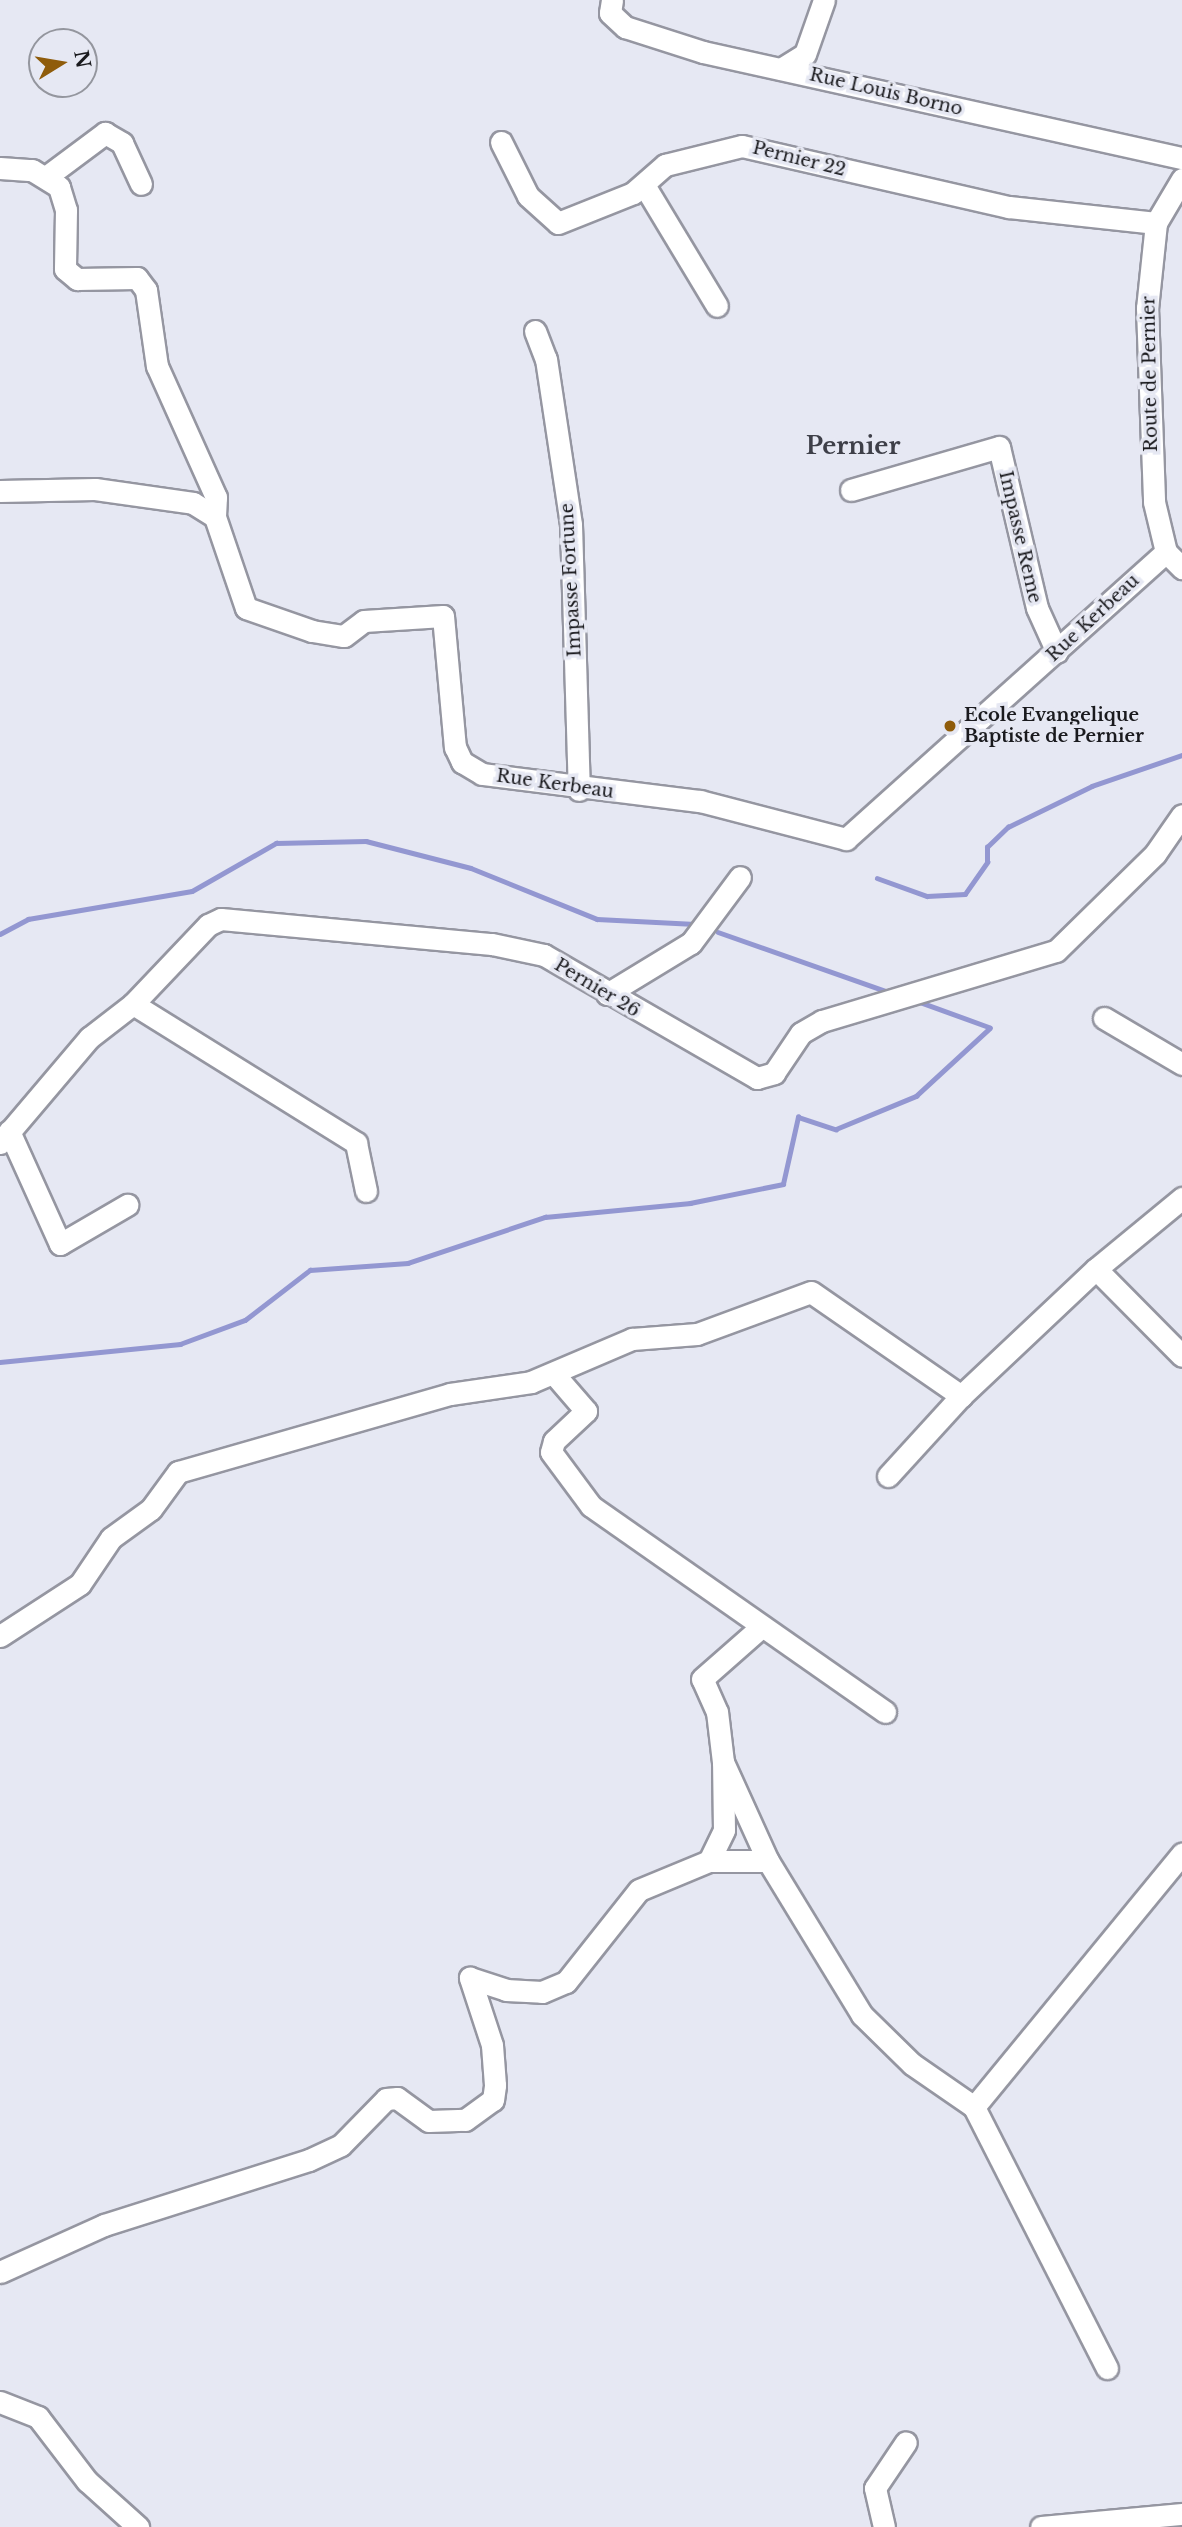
<!DOCTYPE html>
<style>
body{margin:0}
#map{position:relative;width:1182px;height:2527px;overflow:hidden;background:#e6e8f3;font-family:"Libre Baskerville",serif}
div>[style]{position:absolute}
.stream>*{height:4.5px;margin:-2.25px;padding:0 2.25px;transform-origin:2.25px;border-radius:2.25px;background:#9397d1}
.roads{filter:drop-shadow(2px 0 #9596a1) drop-shadow(-2px 0 #9596a1) drop-shadow(0 2px #9596a1) drop-shadow(0 -2px #9596a1)}
.minor>*{height:21px;margin:-10.5px;padding:0 10.5px;transform-origin:10.5px;border-radius:10.5px;background:#fff}
.dots>*{width:19px;height:19px;translate:-50% -50%;box-sizing:border-box;border:4px solid #e6e8f3;border-radius:50%}
span{translate:-50% -50%;white-space:nowrap;text-align:center;line-height:1.15;-webkit-text-stroke:7px #e6e8f3;paint-order:stroke}
.street-label{font-size:18px;color:#1a1a1e}
.poi-label{font-size:18px;color:#1a1a1e;font-weight:700}
.left{translate:0 -50%;text-align:left}
.district-label{font-size:24px;color:#3e3f48;font-weight:700}
.north{position:absolute;left:28px;top:28px;width:70px;height:70px;box-sizing:border-box;background:#e6e8f3;border:2px solid #94969e;border-radius:50%;rotate:79deg;font-size:19px;font-weight:700;line-height:28px;text-align:center;color:#1a1a1e}
.north::after{content:'';display:block;margin:auto;width:24px;height:32px;background:#8f5c0b;clip-path:polygon(50% 0,100% 100%,50% 72%,0 100%)}
</style>
<div id="map">
<div class="stream">
<div style="left:877px;top:878px;width:53px;rotate:19.8deg"></div>
<div style="left:927px;top:896px;width:38px;rotate:-3deg"></div>
<div style="left:965px;top:894px;width:39px;rotate:-55deg"></div>
<div style="left:987px;top:862px;width:15px;rotate:-90deg"></div>
<div style="left:987px;top:847px;width:29px;rotate:-44deg"></div>
<div style="left:1008px;top:827px;width:93px;rotate:-26deg"></div>
<div style="left:1092px;top:786px;width:95px;rotate:-19deg"></div>
<div style="left:718px;top:932px;width:183px;rotate:19.4deg"></div>
<div style="left:0;top:934px;width:32px;rotate:-28deg"></div>
<div style="left:28px;top:919px;width:166px;rotate:-9.7deg"></div>
<div style="left:192px;top:891px;width:97px;rotate:-29.7deg"></div>
<div style="left:276px;top:843px;width:90px;rotate:-1.3deg"></div>
<div style="left:366px;top:841px;width:108px;rotate:14.4deg"></div>
<div style="left:471px;top:868px;width:136px;rotate:22deg"></div>
<div style="left:597px;top:919px;width:98px;rotate:2.9deg"></div>
<div style="left:0;top:1362px;width:181px;rotate:-5.7deg"></div>
<div style="left:180px;top:1344px;width:69px;rotate:-20.3deg"></div>
<div style="left:245px;top:1320px;width:82px;rotate:-37.6deg"></div>
<div style="left:310px;top:1270px;width:98px;rotate:-4.1deg"></div>
<div style="left:408px;top:1263px;width:145px;rotate:-18.6deg"></div>
<div style="left:545px;top:1217px;width:146px;rotate:-5.5deg"></div>
<div style="left:690px;top:1203px;width:95px;rotate:-11.5deg"></div>
<div style="left:783px;top:1184px;width:69px;rotate:-77.4deg"></div>
<div style="left:798px;top:1117px;width:40px;rotate:18deg"></div>
<div style="left:836px;top:1129px;width:87px;rotate:-22.4deg"></div>
<div style="left:916px;top:1096px;width:100px;rotate:-42.6deg"></div>
<div style="left:990px;top:1028px;width:79px;rotate:-160deg"></div>
</div>
<div class="roads">
<div class="minor">
<div style="left:612px;top:0;width:13px;rotate:99deg"></div>
<div style="left:610px;top:13px;width:21px;rotate:43deg"></div>
<div style="left:625px;top:27px;width:82px;rotate:17.8deg"></div>
<div style="left:703px;top:52px;width:491px;rotate:12.5deg"></div>
<div style="left:781px;top:69px;width:28px;rotate:-32deg"></div>
<div style="left:805px;top:54px;width:57px;rotate:-70.6deg"></div>
<div style="left:501px;top:142px;width:60px;rotate:63.4deg"></div>
<div style="left:528px;top:196px;width:40px;rotate:42deg"></div>
<div style="left:558px;top:223px;width:81px;rotate:-21.8deg"></div>
<div style="left:633px;top:193px;width:43px;rotate:-41.2deg"></div>
<div style="left:665px;top:165px;width:79px;rotate:-13.9deg"></div>
<div style="left:742px;top:146px;width:274px;rotate:12.9deg"></div>
<div style="left:1009px;top:207px;width:148px;rotate:6.2deg"></div>
<div style="left:0;top:168px;width:32px;rotate:4deg"></div>
<div style="left:32px;top:170px;width:32px;rotate:32deg"></div>
<div style="left:59px;top:187px;width:24px;rotate:73deg"></div>
<div style="left:66px;top:210px;width:59px;rotate:91deg"></div>
<div style="left:65px;top:269px;width:16px;rotate:40deg"></div>
<div style="left:77px;top:279px;width:60px;rotate:-1deg"></div>
<div style="left:137px;top:278px;width:15px;rotate:53deg"></div>
<div style="left:146px;top:290px;width:77px;rotate:81.8deg"></div>
<div style="left:157px;top:366px;width:144px;rotate:65.8deg"></div>
<div style="left:216px;top:497px;width:20px;rotate:93deg"></div>
<div style="left:46px;top:177px;width:74px;rotate:-36.7deg"></div>
<div style="left:105px;top:133px;width:20px;rotate:30deg"></div>
<div style="left:122px;top:143px;width:45px;rotate:65.1deg"></div>
<div style="left:1182px;top:179px;width:51px;rotate:120.6deg"></div>
<div style="left:1156px;top:223px;width:85px;rotate:96deg"></div>
<div style="left:1147px;top:308px;width:194px;rotate:87.9deg"></div>
<div style="left:1154px;top:502px;width:51px;rotate:76.5deg"></div>
<div style="left:1166px;top:552px;width:23px;rotate:45deg"></div>
<div style="left:644px;top:185px;width:141px;rotate:58.9deg"></div>
<div style="left:535px;top:331px;width:30px;rotate:69deg"></div>
<div style="left:546px;top:359px;width:168px;rotate:81.4deg"></div>
<div style="left:571px;top:525px;width:265px;rotate:88.3deg"></div>
<div style="left:851px;top:490px;width:154px;rotate:-16.2deg"></div>
<div style="left:999px;top:447px;width:165px;rotate:76.7deg"></div>
<div style="left:1037px;top:608px;width:48px;rotate:65.6deg"></div>
<div style="left:0;top:491px;width:95px;rotate:-1.2deg"></div>
<div style="left:95px;top:489px;width:99px;rotate:8.1deg"></div>
<div style="left:193px;top:503px;width:26px;rotate:32deg"></div>
<div style="left:215px;top:517px;width:96px;rotate:71.2deg"></div>
<div style="left:246px;top:608px;width:70px;rotate:19.2deg"></div>
<div style="left:312px;top:631px;width:32px;rotate:9deg"></div>
<div style="left:344px;top:636px;width:25px;rotate:-37deg"></div>
<div style="left:364px;top:621px;width:79px;rotate:-3.6deg"></div>
<div style="left:443px;top:616px;width:132px;rotate:84.8deg"></div>
<div style="left:455px;top:747px;width:17px;rotate:65deg"></div>
<div style="left:462px;top:762px;width:23px;rotate:31deg"></div>
<div style="left:482px;top:774px;width:220px;rotate:7.1deg"></div>
<div style="left:700px;top:801px;width:151px;rotate:14.6deg"></div>
<div style="left:846px;top:839px;width:430px;rotate:-41.9deg"></div>
<div style="left:607px;top:994px;width:98px;rotate:-31.3deg"></div>
<div style="left:691px;top:943px;width:82px;rotate:-53.4deg"></div>
<div style="left:133px;top:1004px;width:263px;rotate:31.9deg"></div>
<div style="left:356px;top:1143px;width:49px;rotate:78.2deg"></div>
<div style="left:1104px;top:1018px;width:91px;rotate:30.5deg"></div>
<div style="left:9px;top:1131px;width:124px;rotate:65.7deg"></div>
<div style="left:60px;top:1244px;width:78px;rotate:-30.2deg"></div>
<div style="left:0;top:1143px;width:138px;rotate:-49.7deg"></div>
<div style="left:89px;top:1038px;width:56px;rotate:-37.7deg"></div>
<div style="left:133px;top:1004px;width:109px;rotate:-46.5deg"></div>
<div style="left:208px;top:925px;width:14px;rotate:-25deg"></div>
<div style="left:221px;top:919px;width:272px;rotate:5.3deg"></div>
<div style="left:492px;top:944px;width:53px;rotate:11.9deg"></div>
<div style="left:544px;top:955px;width:246px;rotate:30deg"></div>
<div style="left:757px;top:1078px;width:18px;rotate:-16deg"></div>
<div style="left:774px;top:1073px;width:48px;rotate:-56deg"></div>
<div style="left:801px;top:1033px;width:24px;rotate:-30deg"></div>
<div style="left:822px;top:1021px;width:244px;rotate:-16.7deg"></div>
<div style="left:1056px;top:951px;width:139px;rotate:-44.4deg"></div>
<div style="left:1155px;top:854px;width:47px;rotate:-55.3deg"></div>
<div style="left:1096px;top:1269px;width:112px;rotate:-39.5deg"></div>
<div style="left:554px;top:1374px;width:49px;rotate:49.1deg"></div>
<div style="left:586px;top:1411px;width:44px;rotate:136.8deg"></div>
<div style="left:554px;top:1441px;width:11px;rotate:105deg"></div>
<div style="left:551px;top:1452px;width:67px;rotate:53.5deg"></div>
<div style="left:591px;top:1506px;width:359px;rotate:35deg"></div>
<div style="left:888px;top:1476px;width:108px;rotate:-47.6deg"></div>
<div style="left:0;top:1636px;width:95px;rotate:-33deg"></div>
<div style="left:80px;top:1584px;width:55px;rotate:-56deg"></div>
<div style="left:111px;top:1538px;width:49px;rotate:-35.9deg"></div>
<div style="left:151px;top:1509px;width:46px;rotate:-53.9deg"></div>
<div style="left:178px;top:1472px;width:283px;rotate:-16deg"></div>
<div style="left:450px;top:1394px;width:82px;rotate:-8.4deg"></div>
<div style="left:531px;top:1382px;width:110px;rotate:-23.1deg"></div>
<div style="left:632px;top:1339px;width:65px;rotate:-4.4deg"></div>
<div style="left:697px;top:1334px;width:121px;rotate:-20.2deg"></div>
<div style="left:811px;top:1292px;width:183px;rotate:34.7deg"></div>
<div style="left:961px;top:1396px;width:185px;rotate:-43.3deg"></div>
<div style="left:1096px;top:1269px;width:122px;rotate:45.3deg"></div>
<div style="left:723px;top:1762px;width:109px;rotate:65.6deg"></div>
<div style="left:768px;top:1861px;width:180px;rotate:58.6deg"></div>
<div style="left:862px;top:2015px;width:70px;rotate:44.4deg"></div>
<div style="left:912px;top:2064px;width:75px;rotate:34.7deg"></div>
<div style="left:974px;top:2107px;width:293px;rotate:63deg"></div>
<div style="left:709px;top:1861px;width:34px;rotate:-64deg"></div>
<div style="left:724px;top:1830px;width:68px;rotate:-90.8deg"></div>
<div style="left:723px;top:1762px;width:50px;rotate:-96.8deg"></div>
<div style="left:717px;top:1712px;width:36px;rotate:-114deg"></div>
<div style="left:702px;top:1679px;width:77px;rotate:-41.3deg"></div>
<div style="left:974px;top:2107px;width:328px;rotate:-50.6deg"></div>
<div style="left:0;top:2272px;width:114px;rotate:-24.3deg"></div>
<div style="left:104px;top:2225px;width:215px;rotate:-17.6deg"></div>
<div style="left:309px;top:2160px;width:35px;rotate:-25deg"></div>
<div style="left:341px;top:2145px;width:64px;rotate:-45.6deg"></div>
<div style="left:386px;top:2099px;width:11px;rotate:-5deg"></div>
<div style="left:397px;top:2098px;width:39px;rotate:36deg"></div>
<div style="left:429px;top:2121px;width:36px;rotate:-2deg"></div>
<div style="left:465px;top:2120px;width:34px;rotate:-36deg"></div>
<div style="left:493px;top:2100px;width:15px;rotate:-82deg"></div>
<div style="left:495px;top:2085px;width:40px;rotate:-94.3deg"></div>
<div style="left:492px;top:2045px;width:71px;rotate:-108.2deg"></div>
<div style="left:470px;top:1978px;width:38px;rotate:18deg"></div>
<div style="left:506px;top:1990px;width:36px;rotate:3deg"></div>
<div style="left:542px;top:1992px;width:26px;rotate:-23deg"></div>
<div style="left:566px;top:1982px;width:117px;rotate:-51.6deg"></div>
<div style="left:639px;top:1890px;width:76px;rotate:-22.5deg"></div>
<div style="left:709px;top:1861px;width:59px"></div>
<div style="left:0;top:2402px;width:41px;rotate:21.5deg"></div>
<div style="left:38px;top:2417px;width:81px;rotate:52.6deg"></div>
<div style="left:87px;top:2481px;width:69px;rotate:42deg"></div>
<div style="left:884px;top:2527px;width:40px;rotate:-103deg"></div>
<div style="left:875px;top:2488px;width:55px;rotate:-56deg"></div>
<div style="left:1041px;top:2527px;width:142px;rotate:-5.3deg"></div>
</div>
</div>
<div class="dots">
<div style="left:950px;top:726px;background:#8f5c0b"></div>
</div>
<div class="street-label">
<span style="left:886px;top:92px;rotate:13deg">Rue Louis Borno</span>
<span style="left:799px;top:159px;rotate:14deg">Pernier 22</span>
<span style="left:1150px;top:374px;rotate:-91deg">Route de Pernier</span>
<span style="left:1020px;top:537px;rotate:77deg">Impasse Reme</span>
<span style="left:571px;top:580px;rotate:-93deg">Impasse Fortune</span>
<span style="left:1093px;top:618px;rotate:-43deg">Rue Kerbeau</span>
<span style="left:555px;top:784px;rotate:8deg">Rue Kerbeau</span>
<span style="left:597px;top:988px;rotate:31deg">Pernier 26</span>
</div>
<div class="poi-label">
<span class="left" style="left:964px;top:726px">Ecole Evangelique<br>Baptiste de Pernier</span>
</div>
<div class="district-label">
<span style="left:853px;top:446px">Pernier</span>
</div>
<div class="north">N</div>
</div>
